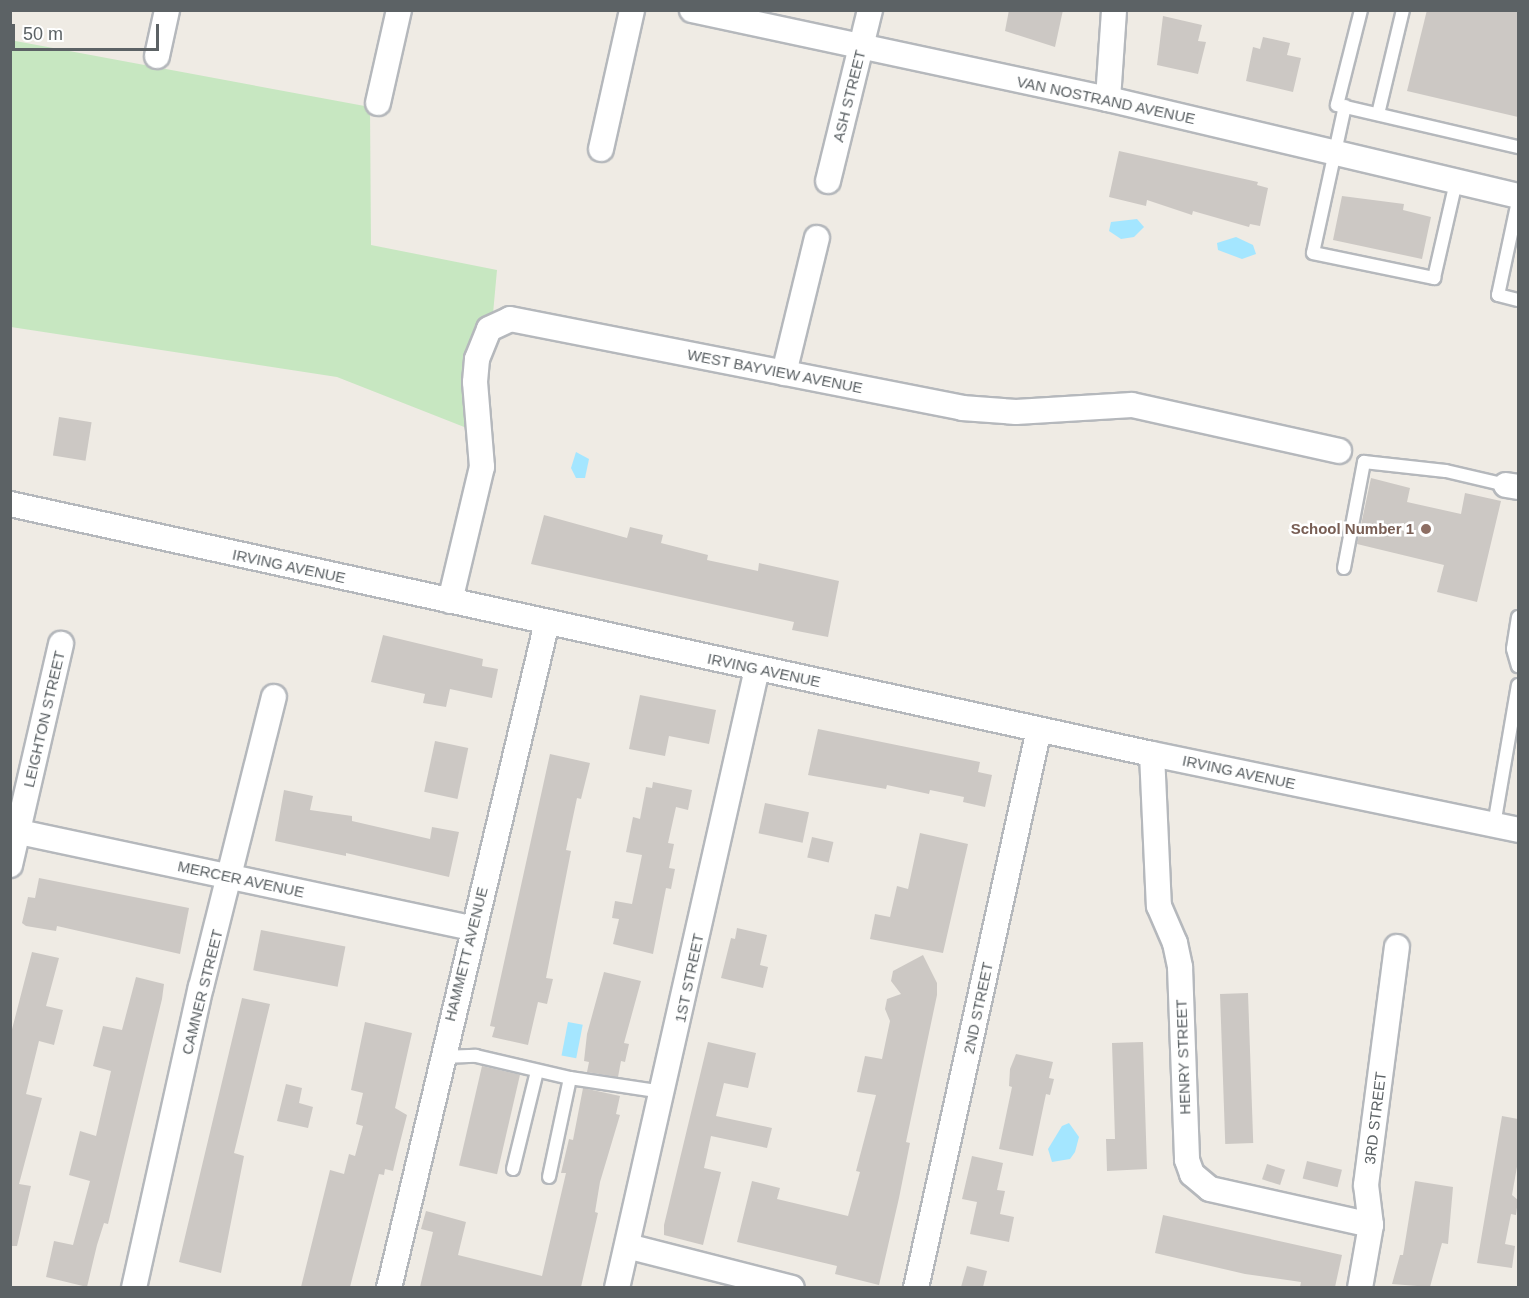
<!DOCTYPE html>
<style>
body{margin:0}
#map{position:relative;width:1529px;height:1298px;overflow:hidden;background:#efebe4;font-family:Arial,sans-serif}
div>[style]{position:absolute}
.green>*{inset:0;background:#c7e7c1}
.water>*{inset:0;background:#a4e6ff;transform-origin:0 0}
.building>*{inset:0;background:#ccc8c4;transform-origin:0 0}
.roads{filter:drop-shadow(2px 0 #b5b8bc) drop-shadow(-2px 0 #b5b8bc) drop-shadow(0 2px #b5b8bc) drop-shadow(0 -2px #b5b8bc)}
.service>*{height:12px;margin:-6px;padding:0 6px;transform-origin:6px;border-radius:6px;background:#fff}
.minor>*{height:24px;margin:-12px;padding:0 12px;transform-origin:12px;border-radius:12px;background:#fff}
.dots>*{width:16px;height:16px;translate:-50% -50%;box-sizing:border-box;border:3px solid #fff;border-radius:50%}
span{translate:-50% -50%;white-space:nowrap;text-align:center;line-height:1.15;-webkit-text-stroke:5px #fff;paint-order:stroke}
.street-label{font-size:15px;color:#5c6265}
.education-label{font-size:15px;color:#785e54;font-weight:700}
.right{translate:-100% -50%;text-align:right}
.frame{position:absolute;inset:0;border:12px solid #5c6265;pointer-events:none}
.scale{position:absolute;left:12px;top:24px;width:147px;height:27px;box-sizing:border-box;border:3px solid #5c6265;border-top:0;padding-left:8px;font-size:18px;line-height:21px;white-space:nowrap;color:#5c6265;-webkit-text-stroke:4px #fff;paint-order:stroke}
</style>
<div id="map">
<div class="green">
<div style="clip-path:polygon(10px 40px,370px 107px,371px 245px,497px 270px,482px 434px,337px 377px,11px 327px)"></div>
</div>
<div class="water">
<div style="clip-path:polygon(1137px 219px,1144px 227px,1134px 237px,1121px 239px,1109px 231px,1111px 222px)"></div>
<div style="clip-path:polygon(1236px 237px,1253px 245px,1256px 254px,1242px 259px,1218px 250px,1217px 243px)"></div>
<div style="clip-path:polygon(576px 452px,589px 459px,585px 478px,576px 478px,571px 468px)"></div>
<div style="left:568px;top:1022px;width:15px;height:34px;rotate:11deg"></div>
<div style="clip-path:polygon(1069px 1123px,1079px 1137px,1075px 1152px,1070px 1159px,1052px 1162px,1048px 1149px,1062px 1126px)"></div>
</div>
<div class="building">
<div style="clip-path:polygon(1009px 10px,1063px 10px,1055px 47px,1005px 31px)"></div>
<div style="clip-path:polygon(1427px 10px,1518px 10px,1518px 117px,1407px 91px)"></div>
<div style="clip-path:polygon(1163px 16px,1202px 25px,1198px 41px,1206px 42px,1198px 74px,1157px 65px)"></div>
<div style="clip-path:polygon(1263px 37px,1290px 43px,1287px 55px,1301px 58px,1293px 92px,1246px 81px,1253px 47px,1260px 49px)"></div>
<div style="clip-path:polygon(1119px 151px,1258px 182px,1257px 185px,1268px 188px,1260px 226px,1250px 224px,1249px 227px,1193px 211px,1192px 215px,1147px 200px,1146px 206px,1109px 197px)"></div>
<div style="clip-path:polygon(1342px 196px,1404px 204px,1403px 210px,1431px 217px,1422px 259px,1333px 240px)"></div>
<div style="left:59px;top:417px;width:33px;height:39px;rotate:9deg"></div>
<div style="clip-path:polygon(1371px 478px,1410px 488px,1407px 502px,1461px 514px,1465px 493px,1501px 501px,1477px 602px,1437px 592px,1444px 565px,1357px 544px)"></div>
<div style="clip-path:polygon(544px 515px,627px 538px,630px 527px,663px 535px,661px 543px,708px 555px,707px 560px,758px 571px,759px 563px,839px 581px,828px 637px,792px 630px,794px 622px,531px 564px)"></div>
<div style="clip-path:polygon(383px 635px,483px 659px,482px 666px,498px 669px,492px 698px,450px 689px,446px 707px,423px 703px,425px 694px,371px 682px)"></div>
<div style="clip-path:polygon(640px 695px,716px 710px,709px 744px,669px 736px,665px 756px,629px 749px)"></div>
<div style="clip-path:polygon(818px 729px,980px 762px,978px 772px,992px 775px,985px 807px,963px 802px,964px 797px,930px 790px,929px 794px,887px 785px,886px 789px,808px 775px)"></div>
<div style="left:435px;top:741px;width:34px;height:52px;rotate:12deg"></div>
<div style="clip-path:polygon(550px 754px,590px 763px,581px 799px,577px 798px,566px 850px,571px 851px,546px 978px,553px 979px,547px 1004px,538px 1002px,528px 1045px,492px 1037px,495px 1027px,490px 1026px)"></div>
<div style="clip-path:polygon(653px 782px,692px 790px,688px 810px,676px 807px,668px 843px,674px 844px,669px 868px,675px 869px,671px 889px,666px 888px,653px 954px,613px 944px,619px 919px,612px 918px,615px 901px,632px 904px,642px 855px,626px 852px,633px 817px,640px 819px,646px 787px,652px 788px)"></div>
<div style="clip-path:polygon(284px 790px,313px 796px,310px 810px,352px 816px,352px 821px,430px 839px,432px 827px,459px 832px,449px 877px,346px 853px,346px 856px,275px 841px)"></div>
<div style="left:765px;top:803px;width:45px;height:31px;rotate:12deg"></div>
<div style="clip-path:polygon(920px 833px,968px 844px,943px 953px,870px 939px,875px 914px,890px 917px,897px 886px,908px 889px)"></div>
<div style="left:812px;top:837px;width:22px;height:21px;rotate:13deg"></div>
<div style="clip-path:polygon(39px 878px,189px 908px,180px 954px,57px 926px,56px 931px,26px 926px,22px 923px,28px 897px,35px 898px)"></div>
<div style="clip-path:polygon(737px 928px,767px 935px,760px 965px,768px 967px,763px 988px,721px 978px,731px 938px,735px 939px)"></div>
<div style="left:261px;top:930px;width:86px;height:41px;rotate:11deg"></div>
<div style="clip-path:polygon(32px 952px,59px 958px,46px 1006px,63px 1010px,54px 1045px,39px 1041px,26px 1094px,42px 1098px,19px 1184px,31px 1186px,17px 1246px,10px 1246px,10px 1037px)"></div>
<div style="clip-path:polygon(923px 955px,937px 983px,937px 995px,906px 1142px,910px 1143px,899px 1198px,879px 1285px,835px 1274px,837px 1266px,737px 1242px,752px 1181px,780px 1188px,777px 1199px,848px 1216px,860px 1172px,856px 1171px,876px 1095px,857px 1092px,865px 1056px,882px 1059px,890px 1021px,885px 1009px,887px 999px,901px 994px,891px 981px,893px 971px)"></div>
<div style="clip-path:polygon(604px 972px,641px 981px,624px 1043px,629px 1044px,625px 1062px,621px 1061px,618px 1077px,587px 1072px,589px 1062px,584px 1061px,587px 1034px)"></div>
<div style="clip-path:polygon(136px 977px,164px 984px,162px 999px,108px 1224px,104px 1223px,97px 1245px,87px 1287px,46px 1277px,54px 1241px,73px 1245px,90px 1181px,69px 1175px,80px 1131px,96px 1136px,111px 1071px,93px 1066px,103px 1026px,122px 1030px)"></div>
<div style="left:1248px;top:993px;width:150px;height:28px;rotate:88deg"></div>
<div style="clip-path:polygon(242px 998px,270px 1004px,234px 1153px,244px 1156px,221px 1273px,179px 1262px)"></div>
<div style="clip-path:polygon(365px 1022px,412px 1033px,395px 1108px,407px 1115px,397px 1154px,393px 1171px,385px 1169px,384px 1175px,379px 1174px,350px 1287px,301px 1287px,330px 1170px,344px 1174px,349px 1154px,355px 1156px,363px 1126px,356px 1124px,363px 1093px,351px 1090px)"></div>
<div style="clip-path:polygon(708px 1042px,756px 1053px,748px 1088px,724px 1083px,716px 1116px,772px 1128px,767px 1148px,711px 1136px,704px 1168px,721px 1172px,703px 1245px,664px 1235px,664px 1225px)"></div>
<div style="clip-path:polygon(1143px 1042px,1147px 1169px,1107px 1171px,1106px 1139px,1115px 1139px,1112px 1043px)"></div>
<div style="clip-path:polygon(1016px 1054px,1053px 1062px,1049px 1078px,1054px 1079px,1050px 1095px,1046px 1094px,1033px 1156px,999px 1149px,1012px 1087px,1009px 1086px,1010px 1069px)"></div>
<div style="left:482px;top:1066px;width:39px;height:102px;rotate:13deg"></div>
<div style="clip-path:polygon(286px 1084px,302px 1088px,299px 1103px,313px 1107px,308px 1128px,277px 1121px)"></div>
<div style="clip-path:polygon(583px 1088px,620px 1096px,616px 1114px,620px 1115px,600px 1182px,595px 1212px,598px 1213px,581px 1287px,420px 1287px,433px 1232px,421px 1229px,426px 1211px,466px 1222px,458px 1255px,542px 1276px,566px 1173px,561px 1173px,569px 1139px,573px 1140px)"></div>
<div style="clip-path:polygon(1502px 1116px,1518px 1119px,1518px 1161px,1512px 1195px,1518px 1200px,1516px 1215px,1511px 1214px,1505px 1244px,1515px 1246px,1512px 1268px,1477px 1263px)"></div>
<div style="clip-path:polygon(972px 1156px,1003px 1163px,997px 1190px,1005px 1191px,1000px 1214px,1014px 1217px,1009px 1242px,970px 1234px,977px 1202px,962px 1199px)"></div>
<div style="left:1307px;top:1161px;width:36px;height:18px;rotate:14deg"></div>
<div style="left:1267px;top:1164px;width:19px;height:16px;rotate:18deg"></div>
<div style="clip-path:polygon(1415px 1181px,1453px 1187px,1448px 1244px,1442px 1243px,1430px 1287px,1392px 1284px,1400px 1255px,1403px 1255px)"></div>
<div style="clip-path:polygon(1163px 1215px,1342px 1255px,1335px 1287px,1300px 1287px,1301px 1282px,1245px 1274px,1155px 1253px)"></div>
<div style="clip-path:polygon(967px 1266px,987px 1271px,983px 1287px,961px 1287px)"></div>
</div>
<div class="roads">
<div class="service">
<div style="left:1361px;top:10px;width:98px;rotate:104.2deg"></div>
<div style="left:1337px;top:105px;width:186px;rotate:13.1deg"></div>
<div style="left:1345px;top:106px;width:150px;rotate:102.3deg"></div>
<div style="left:1313px;top:253px;width:124px;rotate:11.7deg"></div>
<div style="left:1434px;top:278px;width:98px;rotate:-77.1deg"></div>
<div style="left:1378px;top:114px;width:107px;rotate:-76.5deg"></div>
<div style="left:1518px;top:201px;width:96px;rotate:102deg"></div>
<div style="left:1498px;top:295px;width:21px;rotate:14deg"></div>
<div style="left:1344px;top:568px;width:108px;rotate:-79.3deg"></div>
<div style="left:1364px;top:462px;width:82px;rotate:6.3deg"></div>
<div style="left:1446px;top:471px;width:62px;rotate:13.1deg"></div>
<div style="left:1518px;top:617px;width:32px;rotate:99deg"></div>
<div style="left:1513px;top:649px;width:18px;rotate:74deg"></div>
<div style="left:1494px;top:825px;width:142px;rotate:-80.3deg"></div>
<div style="left:441px;top:1057px;width:35px;rotate:-2deg"></div>
<div style="left:476px;top:1056px;width:97px;rotate:13.2deg"></div>
<div style="left:570px;top:1078px;width:94px;rotate:8.6deg"></div>
<div style="left:513px;top:1169px;width:101px;rotate:-76.2deg"></div>
<div style="left:549px;top:1177px;width:101px;rotate:-78deg"></div>
</div>
<div class="minor">
<div style="left:692px;top:10px;width:425px;rotate:12.1deg"></div>
<div style="left:1108px;top:99px;width:421px;rotate:13.3deg"></div>
<div style="left:157px;top:56px;width:47px;rotate:-77.7deg"></div>
<div style="left:1108px;top:99px;width:89px;rotate:-86.1deg"></div>
<div style="left:378px;top:103px;width:95px;rotate:-77.3deg"></div>
<div style="left:601px;top:149px;width:142px;rotate:-77.4deg"></div>
<div style="left:828px;top:181px;width:176px;rotate:-76.2deg"></div>
<div style="left:784px;top:373px;width:139px;rotate:-76.3deg"></div>
<div style="left:1506px;top:485px;width:12px;rotate:9deg"></div>
<div style="left:10px;top:504px;width:1169px;rotate:12.35deg"></div>
<div style="left:1152px;top:754px;width:374px;rotate:11.7deg"></div>
<div style="left:450px;top:601px;width:138px;rotate:-76.6deg"></div>
<div style="left:482px;top:467px;width:85px;rotate:-94.7deg"></div>
<div style="left:475px;top:382px;width:23px;rotate:-85deg"></div>
<div style="left:477px;top:359px;width:32px;rotate:-68deg"></div>
<div style="left:489px;top:329px;width:23px;rotate:-25deg"></div>
<div style="left:510px;top:319px;width:461px;rotate:11.1deg"></div>
<div style="left:962px;top:408px;width:54px;rotate:4.2deg"></div>
<div style="left:1016px;top:412px;width:116px;rotate:-3.5deg"></div>
<div style="left:1132px;top:405px;width:212px;rotate:12.5deg"></div>
<div style="left:1152px;top:754px;width:152px;rotate:87.4deg"></div>
<div style="left:1159px;top:906px;width:40px;rotate:66.6deg"></div>
<div style="left:1175px;top:943px;width:25px;rotate:78deg"></div>
<div style="left:1180px;top:967px;width:193px;rotate:87.9deg"></div>
<div style="left:1187px;top:1160px;width:15px;rotate:70deg"></div>
<div style="left:1192px;top:1174px;width:23px;rotate:40deg"></div>
<div style="left:1210px;top:1189px;width:165px;rotate:12.6deg"></div>
<div style="left:10px;top:830px;width:472px;rotate:12deg"></div>
<div style="left:10px;top:865px;width:227px;rotate:-77deg"></div>
<div style="left:627px;top:1246px;width:170px;rotate:14.3deg"></div>
<div style="left:134px;top:1288px;width:308px;rotate:-77.5deg"></div>
<div style="left:201px;top:987px;width:299px;rotate:-75.9deg"></div>
<div style="left:389px;top:1288px;width:684px;rotate:-76.65deg"></div>
<div style="left:617px;top:1288px;width:635px;rotate:-77.26deg"></div>
<div style="left:916px;top:1288px;width:572px;rotate:-77.59deg"></div>
<div style="left:1360px;top:1288px;width:64px;rotate:-80.1deg"></div>
<div style="left:1371px;top:1225px;width:40px;rotate:-97.1deg"></div>
<div style="left:1366px;top:1185px;width:240px;rotate:-82.6deg"></div>
</div>
</div>
<div class="dots">
<div style="left:1426px;top:529px;background:#8d6e63"></div>
</div>
<div class="street-label">
<span style="left:849px;top:96px;rotate:-76deg">ASH STREET</span>
<span style="left:1106px;top:100px;rotate:12deg">VAN NOSTRAND AVENUE</span>
<span style="left:775px;top:371px;rotate:11deg">WEST BAYVIEW AVENUE</span>
<span style="left:289px;top:566px;rotate:12deg">IRVING AVENUE</span>
<span style="left:764px;top:670px;rotate:12deg">IRVING AVENUE</span>
<span style="left:44px;top:719px;rotate:-77deg">LEIGHTON STREET</span>
<span style="left:1239px;top:772px;rotate:12deg">IRVING AVENUE</span>
<span style="left:241px;top:879px;rotate:12deg">MERCER AVENUE</span>
<span style="left:466px;top:954px;rotate:-76deg">HAMMETT AVENUE</span>
<span style="left:689px;top:978px;rotate:-78deg">1ST STREET</span>
<span style="left:202px;top:992px;rotate:-76deg">CAMNER STREET</span>
<span style="left:978px;top:1008px;rotate:-78deg">2ND STREET</span>
<span style="left:1183px;top:1057px;rotate:-92deg">HENRY STREET</span>
<span style="left:1375px;top:1118px;rotate:-83deg">3RD STREET</span>
</div>
<div class="education-label">
<span class="right" style="left:1414px;top:529px">School Number 1</span>
</div>
<div class="frame"></div>
<div class="scale">50 m</div>
</div>
